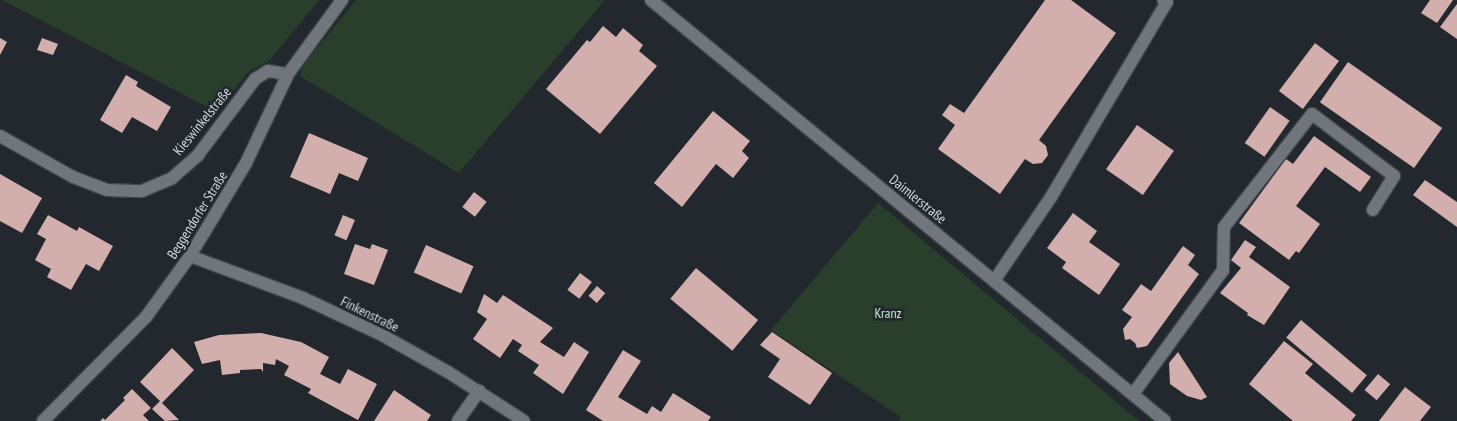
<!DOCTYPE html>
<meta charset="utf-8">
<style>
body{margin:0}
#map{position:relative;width:1457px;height:421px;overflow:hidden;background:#22282d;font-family:"PT Sans Narrow",sans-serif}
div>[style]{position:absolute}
.green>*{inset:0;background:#293e2b}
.building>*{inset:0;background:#d2aeac;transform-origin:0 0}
.roads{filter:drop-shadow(1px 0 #404549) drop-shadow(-1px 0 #404549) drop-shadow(0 1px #404549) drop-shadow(0 -1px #404549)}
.minor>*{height:12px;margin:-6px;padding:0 6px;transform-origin:6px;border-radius:6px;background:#70767c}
span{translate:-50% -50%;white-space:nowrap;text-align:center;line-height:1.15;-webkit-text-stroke:5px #22282d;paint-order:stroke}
.street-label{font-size:14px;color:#d6dadd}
.park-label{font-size:14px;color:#beebc2}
</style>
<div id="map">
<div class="green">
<div style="clip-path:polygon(2px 0,319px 0,269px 61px,248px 72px,217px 112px)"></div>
<div style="clip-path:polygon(356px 0,605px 0,459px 173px,300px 76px,304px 64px)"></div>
<div style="clip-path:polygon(878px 203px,1138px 420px,1139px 421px,898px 421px,901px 417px,771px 330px)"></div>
</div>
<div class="building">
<div style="clip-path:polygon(1045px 0,1071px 0,1116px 33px,1039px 140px,1046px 146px,1048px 155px,1042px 163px,1033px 164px,1025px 159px,1000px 194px,938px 149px,955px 125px,942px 115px,950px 104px,964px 113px)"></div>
<div style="clip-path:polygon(1430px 0,1453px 0,1437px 23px,1421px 13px)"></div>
<div style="clip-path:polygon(1457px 4px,1457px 39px,1440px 27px)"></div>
<div style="clip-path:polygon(603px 26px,616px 37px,623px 28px,643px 45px,639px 51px,657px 66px,600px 134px,546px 89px,587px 40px,590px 42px)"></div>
<div style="clip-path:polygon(0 38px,7px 42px,0 55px)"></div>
<div style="clip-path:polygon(42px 38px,58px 44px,53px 55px,37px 50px)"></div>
<div style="left:1315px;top:43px;width:30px;height:60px;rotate:37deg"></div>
<div style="left:1348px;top:62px;width:115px;height:49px;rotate:35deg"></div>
<div style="clip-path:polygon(126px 75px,138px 82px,136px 86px,171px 107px,157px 131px,132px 117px,122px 133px,100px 120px)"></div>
<div style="left:1270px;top:107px;width:24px;height:44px;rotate:35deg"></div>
<div style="clip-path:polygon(713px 111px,750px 141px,742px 151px,749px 158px,733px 178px,716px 164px,682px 207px,654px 183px)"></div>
<div style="left:1137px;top:125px;width:45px;height:54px;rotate:35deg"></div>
<div style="clip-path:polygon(309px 133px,368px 158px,358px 181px,339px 173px,330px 194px,290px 177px)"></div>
<div style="clip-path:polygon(1314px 136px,1371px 177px,1360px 192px,1325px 167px,1296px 206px,1320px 224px,1299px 253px,1296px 251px,1289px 260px,1239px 223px,1286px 159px,1293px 164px)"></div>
<div style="clip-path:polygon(0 174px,42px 198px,22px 233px,0 221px)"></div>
<div style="clip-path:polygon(1425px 180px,1457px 202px,1457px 227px,1413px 195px)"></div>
<div style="left:474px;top:192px;width:16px;height:19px;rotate:38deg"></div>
<div style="clip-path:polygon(1073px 213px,1097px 231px,1089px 242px,1120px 264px,1099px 295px,1062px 268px,1066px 262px,1047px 248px)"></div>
<div style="clip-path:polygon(48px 215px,77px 231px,79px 227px,113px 246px,99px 271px,86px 264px,71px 290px,47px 277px,51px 269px,35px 260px,46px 239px,37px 234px)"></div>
<div style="left:343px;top:215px;width:13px;height:22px;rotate:23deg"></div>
<div style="clip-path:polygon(1245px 240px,1256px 247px,1249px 257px,1290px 287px,1264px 325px,1247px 315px,1248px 313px,1220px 293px,1241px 268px,1231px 260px)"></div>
<div style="clip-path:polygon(355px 244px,370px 249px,372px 244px,388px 250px,374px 285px,344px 274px)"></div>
<div style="left:426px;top:245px;width:52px;height:30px;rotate:24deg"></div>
<div style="clip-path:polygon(1183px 246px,1195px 255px,1188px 265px,1199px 274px,1147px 346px,1137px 348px,1135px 343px,1130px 339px,1125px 340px,1123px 329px,1132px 317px,1122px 310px,1141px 284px,1151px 291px)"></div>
<div style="left:696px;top:268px;width:81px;height:40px;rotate:40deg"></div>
<div style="left:580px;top:273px;width:15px;height:21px;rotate:37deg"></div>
<div style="left:597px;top:286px;width:11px;height:13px;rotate:41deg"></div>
<div style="clip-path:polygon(484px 294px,497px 303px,503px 295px,553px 328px,540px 342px,564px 357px,574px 342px,589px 352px,563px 394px,533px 373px,539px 365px,518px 351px,522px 345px,513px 339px,500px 358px,473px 339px,487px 319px,477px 312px)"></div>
<div style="left:1301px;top:320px;width:86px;height:23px;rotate:40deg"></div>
<div style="clip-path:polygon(772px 332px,832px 373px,810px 405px,768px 377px,780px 359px,760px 345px)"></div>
<div style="clip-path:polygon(261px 333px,301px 342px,329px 357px,320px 374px,340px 384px,348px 369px,377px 384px,358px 420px,308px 393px,311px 389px,284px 375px,289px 366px,276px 359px,275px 365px,263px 363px,263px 372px,261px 369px,240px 370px,240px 373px,222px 375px,220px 360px,202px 364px,194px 342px,219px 335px)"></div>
<div style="clip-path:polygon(1284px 341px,1313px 364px,1305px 373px,1356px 415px,1351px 421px,1293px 421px,1249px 384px)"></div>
<div style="clip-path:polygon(172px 348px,194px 370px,162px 403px,179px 420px,165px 421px,152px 409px,160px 401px,140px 382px)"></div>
<div style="clip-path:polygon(623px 350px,641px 361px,618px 397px,647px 414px,652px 406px,661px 412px,673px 393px,711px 417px,708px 421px,603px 421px,586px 410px)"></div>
<div style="clip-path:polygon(1178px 352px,1207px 397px,1201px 400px,1187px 396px,1170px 384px,1169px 363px)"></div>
<div style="left:1378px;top:374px;width:16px;height:21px;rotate:40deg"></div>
<div style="clip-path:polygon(1405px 387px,1431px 407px,1420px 421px,1379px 421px)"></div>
<div style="clip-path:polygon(132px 389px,151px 408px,143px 415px,149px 421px,100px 421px,103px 418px,105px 420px,125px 400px,123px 398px)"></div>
<div style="clip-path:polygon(394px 390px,431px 415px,427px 421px,374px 421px)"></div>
</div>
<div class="roads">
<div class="minor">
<div style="left:651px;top:0;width:664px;rotate:39.32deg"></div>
<div style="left:0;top:136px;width:84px;rotate:29.3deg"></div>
<div style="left:73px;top:177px;width:36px;rotate:21deg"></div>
<div style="left:107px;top:190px;width:35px;rotate:2deg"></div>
<div style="left:142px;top:191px;width:33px;rotate:-23deg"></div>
<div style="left:172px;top:178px;width:35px;rotate:-41deg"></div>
<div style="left:198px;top:155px;width:95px;rotate:-53.1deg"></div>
<div style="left:255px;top:79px;width:15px;rotate:-32deg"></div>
<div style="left:268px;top:71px;width:20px;rotate:9deg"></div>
<div style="left:190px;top:256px;width:121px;rotate:20.4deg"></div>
<div style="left:303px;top:298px;width:87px;rotate:25.1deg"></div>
<div style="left:382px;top:335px;width:76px;rotate:29.3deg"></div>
<div style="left:448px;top:372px;width:90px;rotate:32.8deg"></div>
<div style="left:994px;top:281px;width:102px;rotate:-55.8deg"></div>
<div style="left:1051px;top:197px;width:227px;rotate:-59.3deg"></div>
<div style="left:1167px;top:2px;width:4px;rotate:-153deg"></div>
<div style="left:1133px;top:394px;width:153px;rotate:-54deg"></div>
<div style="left:1223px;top:270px;width:43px;rotate:-88.7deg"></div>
<div style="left:1224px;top:227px;width:143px;rotate:-52.1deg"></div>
<div style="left:1312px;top:114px;width:103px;rotate:37.1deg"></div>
<div style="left:1394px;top:176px;width:40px;rotate:122deg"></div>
<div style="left:43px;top:421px;width:146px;rotate:-45.3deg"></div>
<div style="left:146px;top:317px;width:75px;rotate:-54.2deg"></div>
<div style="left:190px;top:256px;width:109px;rotate:-58.9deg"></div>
<div style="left:246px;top:163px;width:98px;rotate:-64.7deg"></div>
<div style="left:288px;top:74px;width:92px;rotate:-53.9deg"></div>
<div style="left:458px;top:421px;width:37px;rotate:-55deg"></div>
</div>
</div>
<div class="street-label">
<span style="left:202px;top:121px;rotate:-51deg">Kieswinkelstraße</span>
<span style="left:918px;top:199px;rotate:39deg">Daimlerstraße</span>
<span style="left:197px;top:215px;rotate:-58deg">Beggendorfer Straße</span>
<span style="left:370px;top:314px;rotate:26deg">Finkenstraße</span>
</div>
<div class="park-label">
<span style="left:888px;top:313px">Kranz</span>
</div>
</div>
